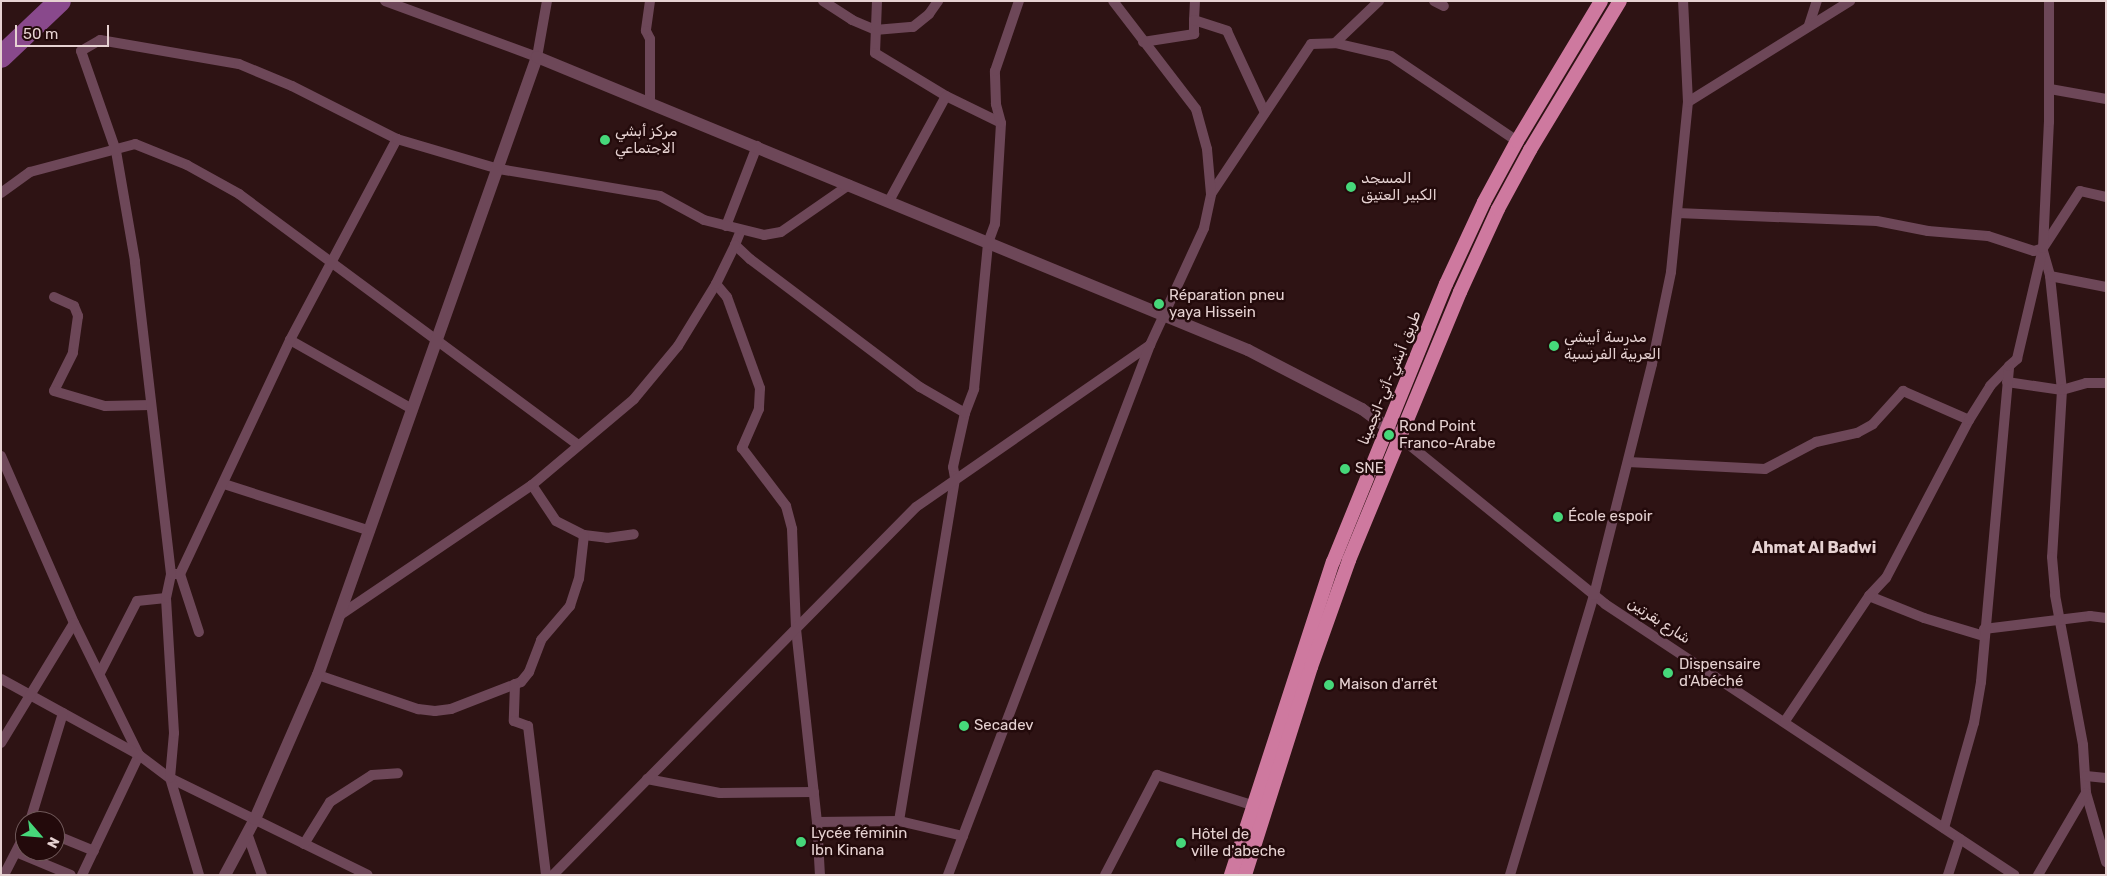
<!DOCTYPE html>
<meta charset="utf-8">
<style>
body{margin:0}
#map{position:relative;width:2107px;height:876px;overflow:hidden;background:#2e1314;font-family:Rubik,Cairo,sans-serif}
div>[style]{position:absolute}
.river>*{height:22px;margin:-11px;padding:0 11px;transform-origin:11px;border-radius:11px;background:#89498c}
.minor>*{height:10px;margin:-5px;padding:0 5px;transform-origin:5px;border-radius:5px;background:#6d4758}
.tertiary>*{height:12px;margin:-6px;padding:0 6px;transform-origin:6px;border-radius:6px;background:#6d4758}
.trunk>*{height:14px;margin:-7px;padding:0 7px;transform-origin:7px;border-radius:7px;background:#ce799f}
.dots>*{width:14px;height:14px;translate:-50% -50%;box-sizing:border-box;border:2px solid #230a0b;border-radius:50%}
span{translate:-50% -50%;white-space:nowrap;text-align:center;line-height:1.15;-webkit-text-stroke:5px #230a0b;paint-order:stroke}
.poi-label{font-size:15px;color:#e6d2d2}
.left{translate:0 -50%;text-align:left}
.street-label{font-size:15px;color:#e6d2d2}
.neighbourhood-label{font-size:16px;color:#e6d2d2;font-weight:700}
.frame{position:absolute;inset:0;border:2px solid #e6d2d2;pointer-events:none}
.north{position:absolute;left:15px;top:811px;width:50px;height:50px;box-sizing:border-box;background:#230a0b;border:1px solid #715a5b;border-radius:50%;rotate:117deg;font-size:14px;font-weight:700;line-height:20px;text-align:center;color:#e6d2d2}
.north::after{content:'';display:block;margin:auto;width:18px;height:22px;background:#46d77a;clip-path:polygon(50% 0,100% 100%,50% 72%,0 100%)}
.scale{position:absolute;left:15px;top:25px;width:94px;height:22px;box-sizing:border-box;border:2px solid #e6d2d2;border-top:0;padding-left:6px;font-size:15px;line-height:18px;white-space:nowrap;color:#e6d2d2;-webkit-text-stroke:4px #230a0b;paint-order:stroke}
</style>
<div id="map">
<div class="river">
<div style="left:1px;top:57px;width:81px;rotate:-43.5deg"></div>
</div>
<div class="minor">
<div style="left:385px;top:1px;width:162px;rotate:20.2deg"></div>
<div style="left:537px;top:57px;width:57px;rotate:-79.9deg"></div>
<div style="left:650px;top:1px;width:30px;rotate:98deg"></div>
<div style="left:646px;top:31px;width:9px;rotate:63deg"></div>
<div style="left:650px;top:39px;width:64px;rotate:90deg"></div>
<div style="left:823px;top:1px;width:35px;rotate:33deg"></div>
<div style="left:852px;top:20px;width:25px;rotate:23deg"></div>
<div style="left:875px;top:30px;width:38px;rotate:-5deg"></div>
<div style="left:913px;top:27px;width:21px;rotate:-39deg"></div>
<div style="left:929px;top:14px;width:16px;rotate:-55deg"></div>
<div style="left:877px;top:1px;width:52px;rotate:92.2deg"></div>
<div style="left:875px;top:53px;width:83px;rotate:31.2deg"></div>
<div style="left:946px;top:96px;width:61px;rotate:26.1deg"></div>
<div style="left:1434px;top:1px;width:11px;rotate:27deg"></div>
<div style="left:1194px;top:20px;width:19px;rotate:-87deg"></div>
<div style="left:1809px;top:25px;width:25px;rotate:-72deg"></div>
<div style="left:1143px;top:42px;width:52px;rotate:-8.9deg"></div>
<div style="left:1194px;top:34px;width:14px;rotate:-90deg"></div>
<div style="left:1194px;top:20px;width:35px;rotate:18deg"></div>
<div style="left:1227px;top:31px;width:90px;rotate:65.1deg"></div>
<div style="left:1335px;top:43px;width:57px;rotate:13.1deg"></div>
<div style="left:1391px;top:56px;width:152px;rotate:34deg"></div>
<div style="left:2050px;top:89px;width:57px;rotate:10.1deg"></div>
<div style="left:1688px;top:102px;width:191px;rotate:-31.9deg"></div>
<div style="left:1px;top:193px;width:36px;rotate:-36deg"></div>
<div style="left:30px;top:172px;width:109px;rotate:-14.9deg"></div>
<div style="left:135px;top:144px;width:56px;rotate:22deg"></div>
<div style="left:187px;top:165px;width:60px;rotate:29.1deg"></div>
<div style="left:239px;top:194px;width:422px;rotate:36.5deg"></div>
<div style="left:1211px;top:194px;width:180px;rotate:-56.3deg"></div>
<div style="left:1311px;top:44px;width:24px;rotate:-2deg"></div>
<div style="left:1335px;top:43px;width:61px;rotate:-43.7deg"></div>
<div style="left:889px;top:201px;width:119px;rotate:-61.5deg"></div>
<div style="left:1677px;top:213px;width:200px;rotate:2.3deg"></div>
<div style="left:1877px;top:221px;width:52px;rotate:11.1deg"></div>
<div style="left:1928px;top:231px;width:60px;rotate:4.8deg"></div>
<div style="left:1988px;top:236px;width:48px;rotate:18.1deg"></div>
<div style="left:2034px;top:251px;width:9px;rotate:-18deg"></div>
<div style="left:2043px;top:248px;width:68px;rotate:-57deg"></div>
<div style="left:2080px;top:191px;width:27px;rotate:13deg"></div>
<div style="left:726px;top:226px;width:86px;rotate:-68.8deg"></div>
<div style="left:741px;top:230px;width:16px;rotate:112deg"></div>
<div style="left:735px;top:245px;width:21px;rotate:43deg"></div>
<div style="left:750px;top:259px;width:213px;rotate:37deg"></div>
<div style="left:920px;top:387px;width:52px;rotate:30deg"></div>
<div style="left:2043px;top:251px;width:26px;rotate:74deg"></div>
<div style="left:2050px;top:276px;width:115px;rotate:84deg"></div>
<div style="left:2062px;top:390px;width:167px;rotate:93.4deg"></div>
<div style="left:2052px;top:557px;width:38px;rotate:85deg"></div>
<div style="left:2055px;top:595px;width:153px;rotate:79.4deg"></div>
<div style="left:2083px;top:745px;width:48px;rotate:86.4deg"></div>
<div style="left:2086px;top:793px;width:72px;rotate:73.8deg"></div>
<div style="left:2050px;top:276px;width:57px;rotate:11.1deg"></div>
<div style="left:716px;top:284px;width:17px;rotate:50deg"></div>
<div style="left:727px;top:297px;width:97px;rotate:70.1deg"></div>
<div style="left:760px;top:388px;width:21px;rotate:93deg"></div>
<div style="left:759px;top:409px;width:43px;rotate:113.6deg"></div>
<div style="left:742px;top:448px;width:73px;rotate:52.8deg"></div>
<div style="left:786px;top:506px;width:24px;rotate:75deg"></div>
<div style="left:792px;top:529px;width:100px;rotate:87.7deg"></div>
<div style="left:796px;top:629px;width:194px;rotate:83.8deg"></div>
<div style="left:817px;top:822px;width:53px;rotate:86.8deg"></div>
<div style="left:54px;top:297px;width:22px;rotate:24deg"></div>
<div style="left:74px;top:306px;width:11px;rotate:68deg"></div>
<div style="left:78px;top:316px;width:37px;rotate:98deg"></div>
<div style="left:73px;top:353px;width:42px;rotate:116.6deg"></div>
<div style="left:54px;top:391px;width:53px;rotate:16.4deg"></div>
<div style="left:105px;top:406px;width:46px;rotate:-1.2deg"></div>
<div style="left:290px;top:340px;width:140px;rotate:29.5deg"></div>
<div style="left:2007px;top:382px;width:56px;rotate:8.3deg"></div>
<div style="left:2062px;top:390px;width:25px;rotate:-16deg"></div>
<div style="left:2086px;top:383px;width:20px"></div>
<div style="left:1401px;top:438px;width:263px;rotate:39.1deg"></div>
<div style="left:1605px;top:604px;width:491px;rotate:33.5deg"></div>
<div style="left:1px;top:456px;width:182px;rotate:66.4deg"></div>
<div style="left:74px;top:623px;width:147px;rotate:63.8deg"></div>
<div style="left:139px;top:755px;width:133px;rotate:115.4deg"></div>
<div style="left:1628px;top:462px;width:137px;rotate:2.9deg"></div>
<div style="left:1765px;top:469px;width:58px;rotate:-27.9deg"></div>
<div style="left:1816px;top:442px;width:42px;rotate:-12.4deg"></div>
<div style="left:1857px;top:433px;width:18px;rotate:-29deg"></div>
<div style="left:1873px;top:424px;width:45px;rotate:-47.7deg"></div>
<div style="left:1903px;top:391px;width:72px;rotate:23.7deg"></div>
<div style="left:224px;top:484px;width:153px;rotate:17.8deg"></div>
<div style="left:532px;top:485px;width:43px;rotate:56.3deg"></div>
<div style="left:556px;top:521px;width:31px;rotate:27deg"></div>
<div style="left:584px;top:535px;width:23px;rotate:7deg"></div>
<div style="left:607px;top:538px;width:27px;rotate:-8deg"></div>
<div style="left:171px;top:574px;width:9px"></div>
<div style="left:180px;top:574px;width:259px;rotate:-64.8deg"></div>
<div style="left:290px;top:340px;width:228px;rotate:-62deg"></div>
<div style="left:180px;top:574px;width:61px;rotate:71.9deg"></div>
<div style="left:1869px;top:596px;width:59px;rotate:21.8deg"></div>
<div style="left:1924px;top:618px;width:63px;rotate:16.7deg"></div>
<div style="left:340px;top:615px;width:232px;rotate:-34.1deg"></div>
<div style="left:532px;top:485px;width:133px;rotate:-40.1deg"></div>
<div style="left:634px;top:399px;width:69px;rotate:-50.3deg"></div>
<div style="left:678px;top:346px;width:73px;rotate:-58.5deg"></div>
<div style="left:716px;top:284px;width:43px;rotate:-64deg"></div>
<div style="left:1984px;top:629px;width:107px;rotate:-7deg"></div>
<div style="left:2090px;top:616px;width:16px;rotate:7deg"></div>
<div style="left:100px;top:673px;width:81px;rotate:-62.8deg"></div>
<div style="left:137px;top:601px;width:29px;rotate:-6deg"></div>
<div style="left:318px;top:675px;width:106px;rotate:18.8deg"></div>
<div style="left:418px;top:709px;width:17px;rotate:7deg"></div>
<div style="left:435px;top:711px;width:16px;rotate:-7deg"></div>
<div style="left:451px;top:709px;width:75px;rotate:-21.1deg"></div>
<div style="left:521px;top:682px;width:13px;rotate:-51deg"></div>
<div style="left:529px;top:672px;width:34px;rotate:-69deg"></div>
<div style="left:541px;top:640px;width:45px;rotate:-49.5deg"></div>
<div style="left:570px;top:606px;width:28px;rotate:-72deg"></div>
<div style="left:579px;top:579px;width:44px;rotate:-83.5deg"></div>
<div style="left:1px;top:679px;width:158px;rotate:28.8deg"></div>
<div style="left:139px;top:755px;width:39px;rotate:37deg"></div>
<div style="left:170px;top:778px;width:220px;rotate:26.1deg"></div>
<div style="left:515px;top:684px;width:37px;rotate:92deg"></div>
<div style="left:514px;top:721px;width:15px;rotate:20deg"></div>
<div style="left:528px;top:726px;width:150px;rotate:83.1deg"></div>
<div style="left:1785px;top:721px;width:151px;rotate:-56.1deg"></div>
<div style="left:1869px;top:596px;width:25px;rotate:-47deg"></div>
<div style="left:1886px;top:578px;width:178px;rotate:-62.3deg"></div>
<div style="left:1969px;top:420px;width:40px;rotate:-58deg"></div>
<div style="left:1990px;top:386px;width:28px;rotate:-46deg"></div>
<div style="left:1px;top:743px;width:140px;rotate:-58.7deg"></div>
<div style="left:2086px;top:776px;width:20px;rotate:6deg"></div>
<div style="left:647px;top:779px;width:74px;rotate:10.9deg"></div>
<div style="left:720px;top:793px;width:94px;rotate:-0.6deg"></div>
<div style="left:30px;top:821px;width:113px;rotate:-73deg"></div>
<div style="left:817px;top:822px;width:82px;rotate:-0.7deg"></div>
<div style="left:1944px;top:828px;width:109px;rotate:-74.1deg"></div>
<div style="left:1974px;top:723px;width:42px;rotate:-80.3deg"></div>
<div style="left:1981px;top:682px;width:317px;rotate:-84.9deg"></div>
<div style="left:2009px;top:366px;width:11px;rotate:-41deg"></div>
<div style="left:2017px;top:359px;width:114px;rotate:-76.8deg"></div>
<div style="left:2043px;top:248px;width:126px;rotate:-87.3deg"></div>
<div style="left:2049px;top:122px;width:121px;rotate:-90deg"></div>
<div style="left:55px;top:835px;width:42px;rotate:22.3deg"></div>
<div style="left:248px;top:836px;width:41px;rotate:70.3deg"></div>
<div style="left:963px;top:836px;width:66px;rotate:-166.8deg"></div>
<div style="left:899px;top:821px;width:348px;rotate:-80.7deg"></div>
<div style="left:955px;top:478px;width:11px;rotate:-100deg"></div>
<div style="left:953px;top:467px;width:55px;rotate:-77.5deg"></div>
<div style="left:965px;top:413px;width:26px;rotate:-69deg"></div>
<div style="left:974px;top:389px;width:147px;rotate:-84.5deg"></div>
<div style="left:988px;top:243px;width:20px;rotate:-70deg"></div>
<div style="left:995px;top:224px;width:101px;rotate:-86.6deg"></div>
<div style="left:1001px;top:123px;width:20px;rotate:-105deg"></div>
<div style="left:996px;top:104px;width:33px;rotate:-92deg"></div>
<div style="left:995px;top:71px;width:74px;rotate:-71.1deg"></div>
<div style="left:304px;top:844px;width:49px;rotate:-58.2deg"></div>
<div style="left:330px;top:802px;width:50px;rotate:-32.7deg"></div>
<div style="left:372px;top:775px;width:26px;rotate:-4deg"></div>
<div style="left:18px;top:853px;width:57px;rotate:22.5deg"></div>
<div style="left:4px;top:875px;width:46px;rotate:-62.9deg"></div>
<div style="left:199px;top:875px;width:101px;rotate:-106.6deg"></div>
<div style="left:170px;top:778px;width:45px;rotate:-84.9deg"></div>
<div style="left:174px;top:733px;width:135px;rotate:-93.4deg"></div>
<div style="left:166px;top:598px;width:25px;rotate:-78deg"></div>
<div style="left:171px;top:574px;width:315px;rotate:-96.6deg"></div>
<div style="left:135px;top:261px;width:112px;rotate:-99.8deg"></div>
<div style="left:116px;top:151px;width:106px;rotate:-109.3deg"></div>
<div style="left:81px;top:51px;width:22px;rotate:-30deg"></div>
<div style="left:100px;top:40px;width:141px;rotate:9.8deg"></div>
<div style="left:239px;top:64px;width:57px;rotate:22.5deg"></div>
<div style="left:292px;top:86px;width:118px;rotate:26.8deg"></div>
<div style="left:397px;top:139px;width:106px;rotate:16.4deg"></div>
<div style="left:499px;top:169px;width:163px;rotate:9.5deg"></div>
<div style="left:660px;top:196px;width:50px;rotate:28.6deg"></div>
<div style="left:704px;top:220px;width:62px;rotate:14deg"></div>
<div style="left:764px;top:235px;width:17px;rotate:-10deg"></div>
<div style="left:781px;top:232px;width:83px;rotate:-34.7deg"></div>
<div style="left:553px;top:875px;width:517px;rotate:-45.39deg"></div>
<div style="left:916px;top:507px;width:285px;rotate:-34.7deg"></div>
<div style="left:1150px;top:345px;width:129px;rotate:-65.2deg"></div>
<div style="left:1204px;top:228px;width:35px;rotate:-78deg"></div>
<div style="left:1211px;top:194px;width:45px;rotate:-95.1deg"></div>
<div style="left:1207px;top:149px;width:41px;rotate:-105.4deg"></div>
<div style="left:1196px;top:109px;width:136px;rotate:-127.5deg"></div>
<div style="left:948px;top:875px;width:567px;rotate:-69.14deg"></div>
<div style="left:1105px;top:875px;width:113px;rotate:-62.5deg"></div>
<div style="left:1157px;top:775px;width:106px;rotate:17.6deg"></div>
<div style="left:1510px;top:875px;width:292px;rotate:-73.3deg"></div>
<div style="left:1594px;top:595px;width:238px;rotate:-75.9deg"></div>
<div style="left:1652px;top:364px;width:94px;rotate:-78.3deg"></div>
<div style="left:1671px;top:272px;width:171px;rotate:-84.3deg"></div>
<div style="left:1688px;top:102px;width:101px;rotate:-92.8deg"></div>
<div style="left:1948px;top:875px;width:38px;rotate:-72deg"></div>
<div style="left:2038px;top:875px;width:95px;rotate:-59.7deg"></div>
</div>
<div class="tertiary">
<div style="left:225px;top:875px;width:64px;rotate:-61.8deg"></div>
<div style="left:255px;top:819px;width:157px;rotate:-66.4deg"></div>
<div style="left:318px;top:675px;width:656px;rotate:-70.49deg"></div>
<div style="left:537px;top:57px;width:769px;rotate:22.4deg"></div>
<div style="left:1248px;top:350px;width:128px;rotate:27.4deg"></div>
<div style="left:1362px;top:409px;width:49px;rotate:36.6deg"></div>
</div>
<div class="trunk">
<div style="left:1231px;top:875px;width:329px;rotate:-72deg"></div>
<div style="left:1333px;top:562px;width:300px;rotate:-67.9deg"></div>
<div style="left:1446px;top:284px;width:90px;rotate:-65.1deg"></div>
<div style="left:1484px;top:202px;width:69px;rotate:-61.6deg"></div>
<div style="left:1517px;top:141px;width:163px;rotate:-59deg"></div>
<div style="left:1245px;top:875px;width:218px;rotate:-72.4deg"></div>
<div style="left:1311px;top:667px;width:114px;rotate:-70.4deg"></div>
<div style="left:1349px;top:560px;width:290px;rotate:-67.5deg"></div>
<div style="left:1460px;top:292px;width:91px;rotate:-65.4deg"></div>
<div style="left:1498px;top:209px;width:67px;rotate:-61.5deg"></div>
<div style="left:1530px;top:150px;width:174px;rotate:-58.9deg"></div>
</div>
<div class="dots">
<div style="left:605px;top:140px;background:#46d77a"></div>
<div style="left:1351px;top:187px;background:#46d77a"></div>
<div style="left:1159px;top:304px;background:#46d77a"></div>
<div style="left:1554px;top:346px;background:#46d77a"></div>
<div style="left:1389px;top:435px;background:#46d77a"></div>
<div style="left:1345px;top:469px;background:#46d77a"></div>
<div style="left:1558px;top:517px;background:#46d77a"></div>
<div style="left:1668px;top:673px;background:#46d77a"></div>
<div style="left:1329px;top:685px;background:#46d77a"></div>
<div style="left:964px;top:726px;background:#46d77a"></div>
<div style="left:801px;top:842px;background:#46d77a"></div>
<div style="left:1181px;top:843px;background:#46d77a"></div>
</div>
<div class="poi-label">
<span class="left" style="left:615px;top:140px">مركز أبشي<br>الاجتماعي</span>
<span class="left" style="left:1361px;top:187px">المسجد<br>الكبير العتيق</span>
<span class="left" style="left:1169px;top:304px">Réparation pneu<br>yaya Hissein</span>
<span class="left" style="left:1564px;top:346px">مدرسة أبيشي<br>العربية الفرنسية</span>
<span class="left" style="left:1399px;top:435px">Rond Point<br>Franco-Arabe</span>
<span class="left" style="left:1355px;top:469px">SNE</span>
<span class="left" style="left:1568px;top:517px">École espoir</span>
<span class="left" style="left:1679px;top:673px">Dispensaire<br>d'Abéché</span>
<span class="left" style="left:1339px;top:685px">Maison d'arrêt</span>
<span class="left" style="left:974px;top:726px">Secadev</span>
<span class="left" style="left:811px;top:842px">Lycée féminin<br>Ibn Kinana</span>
<span class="left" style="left:1191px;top:843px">Hôtel de<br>ville d'abeche</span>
</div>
<div class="street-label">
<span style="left:1390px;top:378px;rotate:-68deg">طريق أبشي-أتي-انجمينا</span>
<span style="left:1659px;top:621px;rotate:33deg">شارع بقرتين</span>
</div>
<div class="neighbourhood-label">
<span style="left:1814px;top:548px">Ahmat Al Badwi</span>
</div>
<div class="frame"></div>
<div class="north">N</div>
<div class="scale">50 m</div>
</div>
